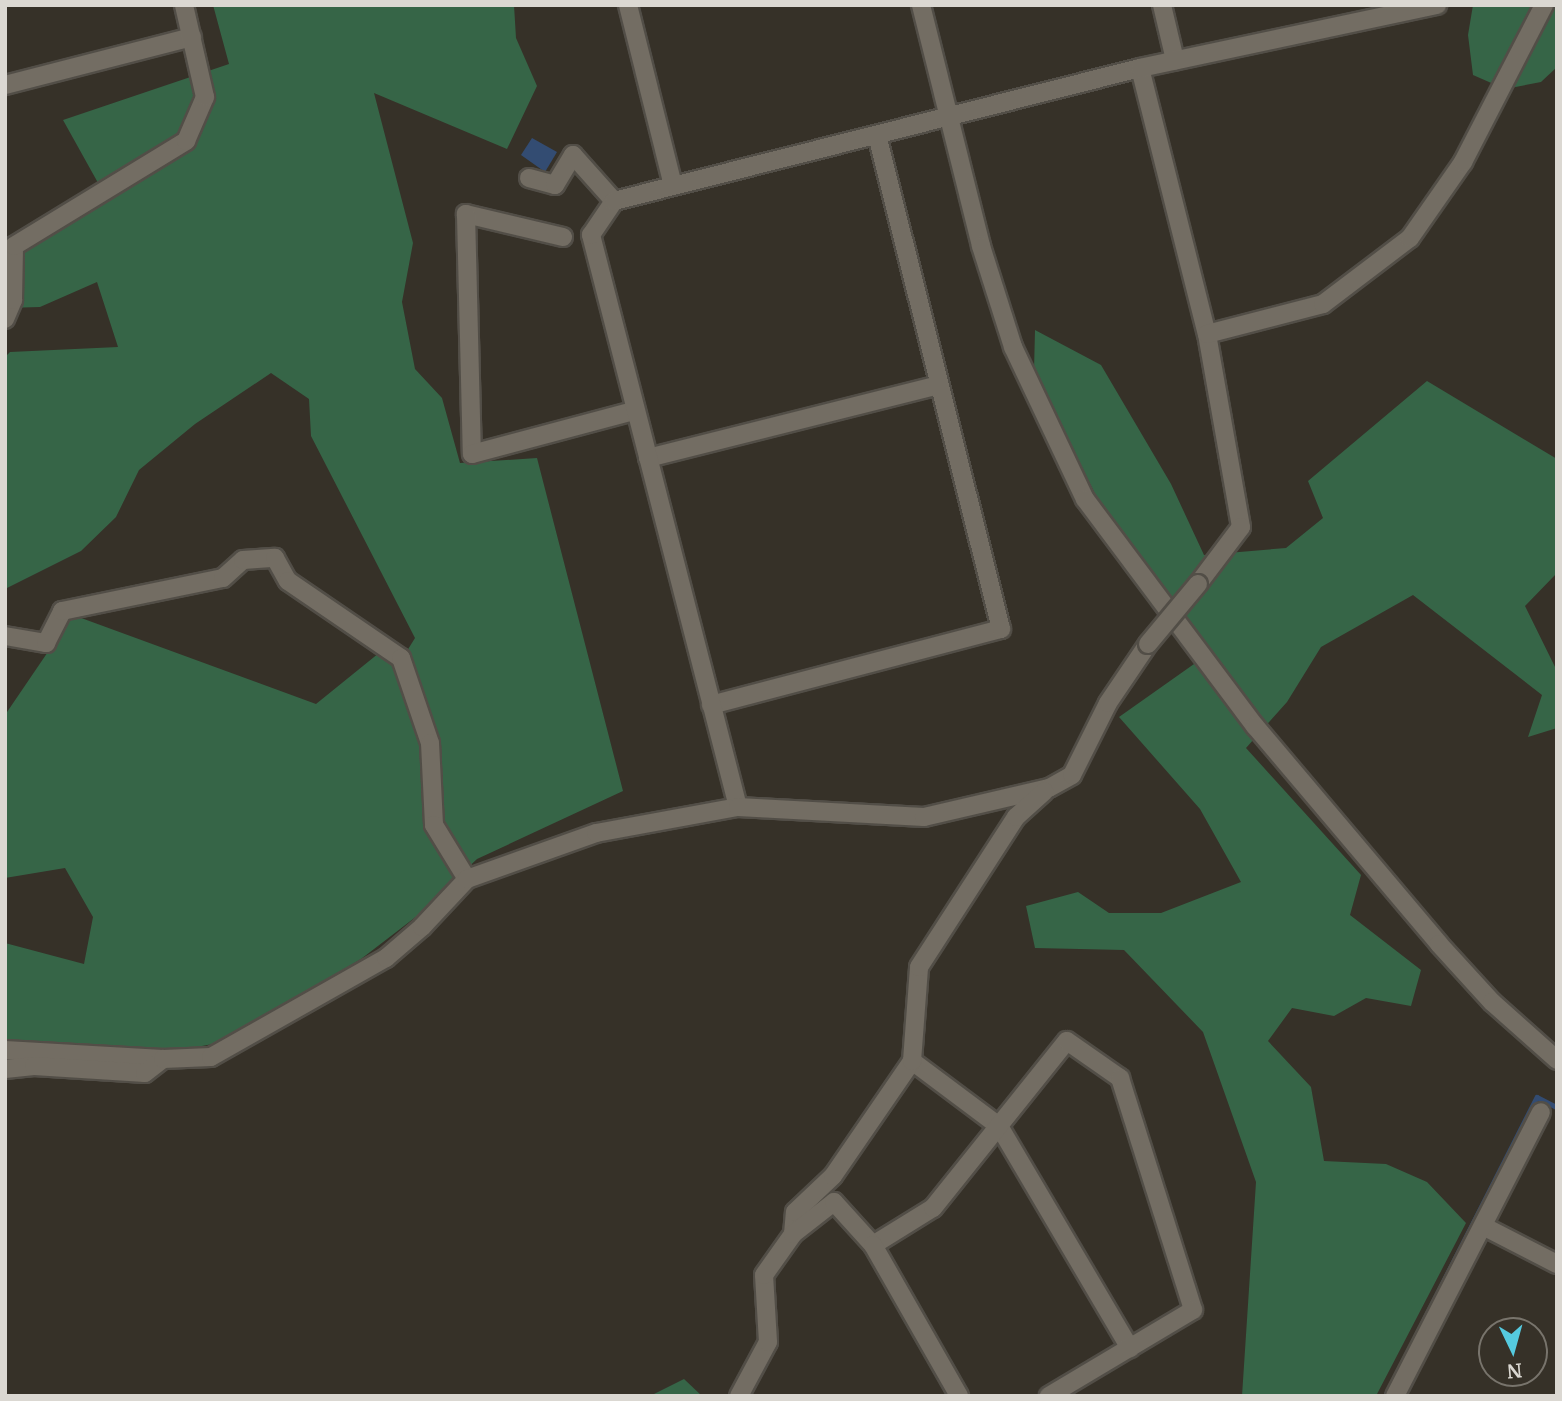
<!DOCTYPE html>
<style>
body{margin:0}
#map{position:relative;width:1562px;height:1401px;overflow:hidden;background:#363128;font-family:Merriweather,serif}
div>[style]{position:absolute}
.green>*{inset:0;background:#366547}
.water>*{inset:0;background:#334c72}
.stream>*{height:4.5px;margin:-2.25px;padding:0 2.25px;transform-origin:2.25px;border-radius:2.25px;background:#334c72}
.roads{filter:drop-shadow(2px 0 #524e47) drop-shadow(-2px 0 #524e47) drop-shadow(0 2px #524e47) drop-shadow(0 -2px #524e47)}
.minor>*{height:18px;margin:-9px;padding:0 9px;transform-origin:9px;border-radius:9px;background:#736d63}
.bridges{filter:drop-shadow(2px 0 #524e47) drop-shadow(-2px 0 #524e47) drop-shadow(0 2px #524e47) drop-shadow(0 -2px #524e47)}
.minor-bridge>*{height:18px;margin:-9px;padding:0 9px;transform-origin:9px;border-radius:9px;background:#736d63}
span{translate:-50% -50%;white-space:nowrap;text-align:center;line-height:1.15;-webkit-text-stroke:7px #363128;paint-order:stroke}
.frame{position:absolute;inset:0;border:7px solid #dbd8d2;pointer-events:none}
.north{position:absolute;left:1478px;top:1317px;width:70px;height:70px;box-sizing:border-box;background:#363128;border:2px solid #78746c;border-radius:50%;rotate:175deg;font-size:19px;font-weight:700;line-height:28px;text-align:center;color:#dbd8d2}
.north::after{content:'';display:block;margin:auto;width:24px;height:32px;background:#55cadf;clip-path:polygon(50% 0,100% 100%,50% 72%,0 100%)}
</style>
<div id="map">
<div class="green">
<div style="clip-path:polygon(213px 5px,514px 5px,516px 38px,537px 86px,507px 149px,374px 93px,413px 243px,402px 302px,415px 369px,442px 398px,460px 463px,537px 458px,623px 791px,477px 859px,417px 916px,361px 959px,218px 1043px,170px 1052px,5px 1042px,5px 943px,84px 964px,93px 917px,65px 868px,5px 878px,5px 715px,73px 615px,316px 704px,379px 653px,397px 667px,415px 638px,311px 436px,309px 399px,271px 373px,195px 424px,139px 470px,116px 517px,81px 551px,5px 589px,5px 357px,10px 352px,118px 347px,97px 282px,40px 307px,5px 308px,5px 251px,107px 199px,63px 120px,229px 64px)"></div>
<div style="clip-path:polygon(1473px 5px,1557px 5px,1557px 67px,1541px 82px,1505px 89px,1473px 75px,1468px 35px)"></div>
<div style="clip-path:polygon(1035px 330px,1101px 365px,1171px 484px,1204px 555px,1286px 548px,1323px 518px,1308px 481px,1427px 381px,1557px 459px,1557px 573px,1525px 606px,1557px 671px,1557px 728px,1528px 737px,1542px 695px,1413px 595px,1321px 647px,1287px 702px,1246px 748px,1361px 875px,1350px 915px,1421px 970px,1411px 1006px,1366px 998px,1334px 1016px,1292px 1008px,1268px 1041px,1311px 1087px,1324px 1161px,1386px 1164px,1427px 1182px,1466px 1223px,1376px 1396px,1242px 1396px,1256px 1182px,1203px 1032px,1124px 950px,1035px 948px,1026px 906px,1078px 892px,1109px 913px,1161px 913px,1241px 882px,1200px 809px,1119px 717px,1211px 652px,1104px 512px,1034px 370px)"></div>
<div style="clip-path:polygon(684px 1379px,702px 1396px,650px 1396px)"></div>
</div>
<div class="water">
<div style="clip-path:polygon(532px 138px,557px 152px,545px 172px,521px 155px)"></div>
</div>
<div class="stream">
<div style="left:1385px;top:1396px;width:335px;rotate:-63.1deg"></div>
<div style="left:1537px;top:1097px;width:22px;rotate:27deg"></div>
</div>
<div class="roads">
<div class="minor">
<div style="left:628px;top:5px;width:186px;rotate:76deg"></div>
<div style="left:921px;top:5px;width:248px;rotate:76deg"></div>
<div style="left:981px;top:246px;width:106px;rotate:72.4deg"></div>
<div style="left:1013px;top:347px;width:168px;rotate:64.7deg"></div>
<div style="left:1085px;top:499px;width:284px;rotate:53.2deg"></div>
<div style="left:1255px;top:726px;width:285px;rotate:49.8deg"></div>
<div style="left:1439px;top:944px;width:79px;rotate:47.6deg"></div>
<div style="left:1492px;top:1002px;width:87px;rotate:41.7deg"></div>
<div style="left:1162px;top:5px;width:57px;rotate:76.7deg"></div>
<div style="left:1140px;top:68px;width:274px;rotate:75.9deg"></div>
<div style="left:1207px;top:334px;width:196px;rotate:80deg"></div>
<div style="left:1241px;top:527px;width:71px;rotate:127deg"></div>
<div style="left:5px;top:85px;width:193px;rotate:-14.4deg"></div>
<div style="left:529px;top:178px;width:27px;rotate:15deg"></div>
<div style="left:555px;top:185px;width:35px;rotate:-59deg"></div>
<div style="left:573px;top:155px;width:62px;rotate:48.3deg"></div>
<div style="left:563px;top:237px;width:100px;rotate:-166.7deg"></div>
<div style="left:466px;top:214px;width:240px;rotate:88.6deg"></div>
<div style="left:472px;top:454px;width:168px;rotate:-14.9deg"></div>
<div style="left:5px;top:319px;width:21px;rotate:-67deg"></div>
<div style="left:13px;top:300px;width:54px;rotate:-88.9deg"></div>
<div style="left:14px;top:246px;width:202px;rotate:-31.4deg"></div>
<div style="left:186px;top:141px;width:48px;rotate:-66.6deg"></div>
<div style="left:205px;top:97px;width:94px;rotate:-102.9deg"></div>
<div style="left:1207px;top:334px;width:120px;rotate:-14.5deg"></div>
<div style="left:1323px;top:304px;width:109px;rotate:-37.2deg"></div>
<div style="left:1410px;top:238px;width:93px;rotate:-55.1deg"></div>
<div style="left:1463px;top:162px;width:177px;rotate:-62.7deg"></div>
<div style="left:648px;top:458px;width:300px;rotate:-14.1deg"></div>
<div style="left:5px;top:636px;width:42px;rotate:9.7deg"></div>
<div style="left:46px;top:643px;width:36px;rotate:-63deg"></div>
<div style="left:62px;top:611px;width:164px;rotate:-11.6deg"></div>
<div style="left:223px;top:578px;width:27px;rotate:-42deg"></div>
<div style="left:243px;top:560px;width:32px;rotate:-4deg"></div>
<div style="left:275px;top:558px;width:26px;rotate:61deg"></div>
<div style="left:288px;top:581px;width:137px;rotate:34.3deg"></div>
<div style="left:401px;top:658px;width:90px;rotate:71.2deg"></div>
<div style="left:430px;top:743px;width:82px;rotate:87.2deg"></div>
<div style="left:434px;top:825px;width:63px;rotate:58.6deg"></div>
<div style="left:711px;top:705px;width:300px;rotate:-14.7deg"></div>
<div style="left:1001px;top:629px;width:509px;rotate:-104.09deg"></div>
<div style="left:738px;top:807px;width:591px;rotate:-104.41deg"></div>
<div style="left:591px;top:235px;width:41px;rotate:-55.9deg"></div>
<div style="left:614px;top:201px;width:543px;rotate:-14.19deg"></div>
<div style="left:1140px;top:68px;width:304px;rotate:-12deg"></div>
<div style="left:5px;top:1050px;width:158px;rotate:3.3deg"></div>
<div style="left:912px;top:1061px;width:109px;rotate:36.8deg"></div>
<div style="left:999px;top:1126px;width:258px;rotate:59.5deg"></div>
<div style="left:5px;top:1069px;width:29px;rotate:-6deg"></div>
<div style="left:34px;top:1066px;width:111px;rotate:3.6deg"></div>
<div style="left:145px;top:1073px;width:23px;rotate:-38deg"></div>
<div style="left:163px;top:1059px;width:48px;rotate:-2.4deg"></div>
<div style="left:211px;top:1057px;width:201px;rotate:-29.5deg"></div>
<div style="left:386px;top:958px;width:48px;rotate:-40.7deg"></div>
<div style="left:422px;top:927px;width:66px;rotate:-46.8deg"></div>
<div style="left:467px;top:879px;width:137px;rotate:-19.6deg"></div>
<div style="left:596px;top:833px;width:144px;rotate:-10.4deg"></div>
<div style="left:738px;top:807px;width:186px;rotate:3.1deg"></div>
<div style="left:924px;top:817px;width:128px;rotate:-13.1deg"></div>
<div style="left:1049px;top:788px;width:26px;rotate:-29deg"></div>
<div style="left:1072px;top:775px;width:80px;rotate:-63.4deg"></div>
<div style="left:1108px;top:703px;width:71px;rotate:-55.9deg"></div>
<div style="left:1483px;top:1226px;width:83px;rotate:27.2deg"></div>
<div style="left:793px;top:1234px;width:22px;rotate:-85deg"></div>
<div style="left:795px;top:1212px;width:52px;rotate:-43.5deg"></div>
<div style="left:833px;top:1176px;width:140px;rotate:-55.5deg"></div>
<div style="left:912px;top:1061px;width:94px;rotate:-85.7deg"></div>
<div style="left:919px;top:967px;width:179px;rotate:-57.1deg"></div>
<div style="left:1016px;top:817px;width:38px;rotate:-42deg"></div>
<div style="left:873px;top:1245px;width:70px;rotate:-31.7deg"></div>
<div style="left:933px;top:1208px;width:214px;rotate:-51.3deg"></div>
<div style="left:1067px;top:1041px;width:65px;rotate:34.9deg"></div>
<div style="left:1120px;top:1078px;width:243px;rotate:72.5deg"></div>
<div style="left:1193px;top:1310px;width:168px;rotate:149.2deg"></div>
<div style="left:739px;top:1396px;width:61px;rotate:-61.8deg"></div>
<div style="left:768px;top:1342px;width:67px;rotate:-93.4deg"></div>
<div style="left:764px;top:1275px;width:50px;rotate:-54.7deg"></div>
<div style="left:793px;top:1234px;width:52px;rotate:-38deg"></div>
<div style="left:834px;top:1202px;width:58px;rotate:47.8deg"></div>
<div style="left:873px;top:1245px;width:174px;rotate:60.3deg"></div>
<div style="left:1395px;top:1396px;width:319px;rotate:-62.8deg"></div>
</div>
</div>
<div class="bridges">
<div class="minor-bridge">
<div style="left:1148px;top:644px;width:78px;rotate:-50.2deg"></div>
</div>
</div>
<div class="frame"></div>
<div class="north">N</div>
</div>
